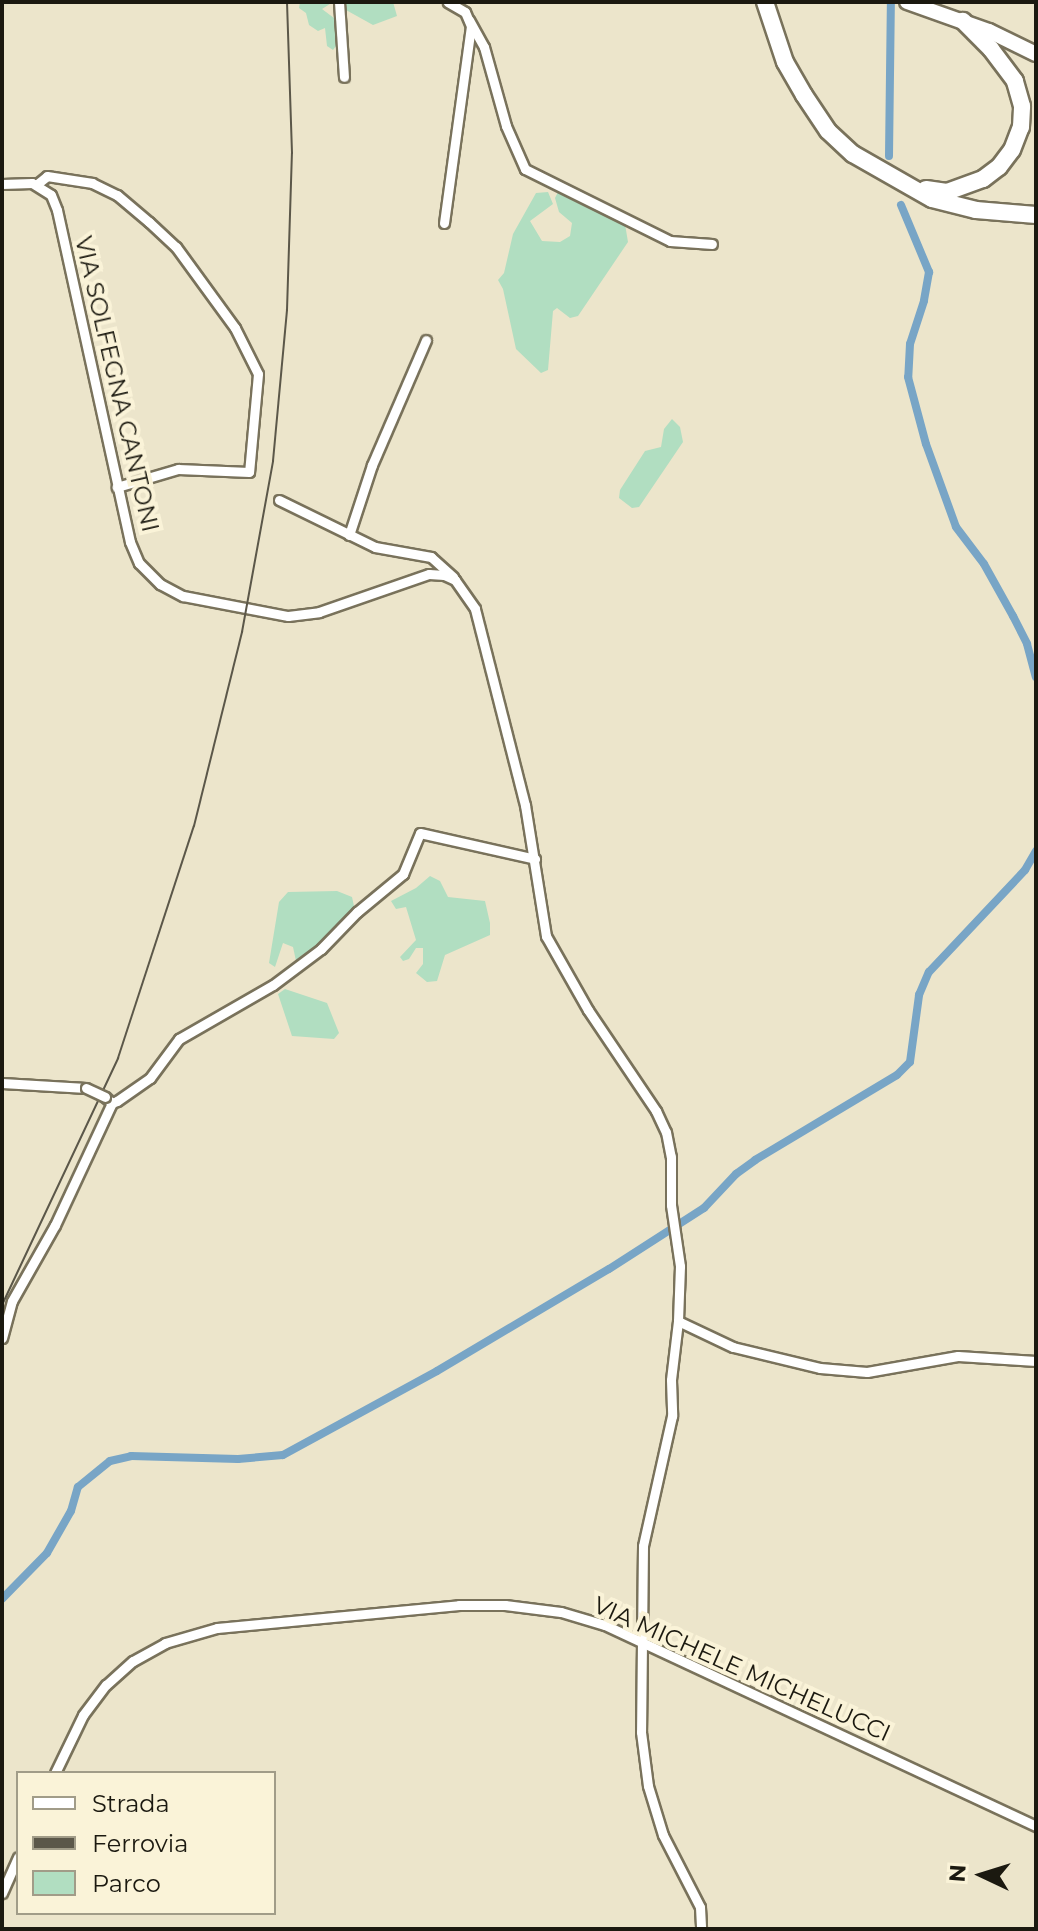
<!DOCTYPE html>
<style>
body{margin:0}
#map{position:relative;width:1038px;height:1931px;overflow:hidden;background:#ece5cb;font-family:Montserrat,sans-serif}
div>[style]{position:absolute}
.green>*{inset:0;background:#b1dec1}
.canal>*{height:8px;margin:-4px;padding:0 4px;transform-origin:4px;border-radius:4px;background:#78a5c6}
.roads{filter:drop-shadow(2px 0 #79725b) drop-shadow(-2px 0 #79725b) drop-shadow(0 2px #79725b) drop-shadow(0 -2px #79725b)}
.street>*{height:9px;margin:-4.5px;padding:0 4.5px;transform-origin:4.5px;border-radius:4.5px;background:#fff}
.primary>*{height:14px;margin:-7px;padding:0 7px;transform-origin:7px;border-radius:7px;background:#fff}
.highway>*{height:16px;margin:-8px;padding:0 8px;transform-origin:8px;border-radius:8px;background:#fff}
.rail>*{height:2px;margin:-1px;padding:0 1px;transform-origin:1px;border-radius:1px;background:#5b5749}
.bridges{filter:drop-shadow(2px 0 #79725b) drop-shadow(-2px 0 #79725b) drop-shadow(0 2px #79725b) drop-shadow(0 -2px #79725b)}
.street-bridge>*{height:9px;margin:-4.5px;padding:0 4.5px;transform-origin:4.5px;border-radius:4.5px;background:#fff}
span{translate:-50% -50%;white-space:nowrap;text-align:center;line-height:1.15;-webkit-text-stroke:8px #faf3d8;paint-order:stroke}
.street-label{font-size:24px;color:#1b1910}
.frame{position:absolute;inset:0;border:4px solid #1b1910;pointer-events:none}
.legend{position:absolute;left:16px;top:1771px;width:260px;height:144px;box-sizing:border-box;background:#faf3d8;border:2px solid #a19c88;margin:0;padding:10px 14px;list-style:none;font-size:24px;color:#1b1910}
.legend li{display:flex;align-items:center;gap:16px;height:40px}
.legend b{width:40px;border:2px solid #a19c88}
.north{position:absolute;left:942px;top:1835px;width:80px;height:80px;-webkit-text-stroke:6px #faf3d8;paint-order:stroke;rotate:274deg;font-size:22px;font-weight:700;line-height:32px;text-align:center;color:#1b1910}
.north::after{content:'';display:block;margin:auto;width:28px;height:36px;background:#1b1910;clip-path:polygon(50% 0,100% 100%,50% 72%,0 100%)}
</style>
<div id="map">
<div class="green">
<div style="clip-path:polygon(300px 2px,333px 2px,322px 9px,334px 18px,336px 46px,333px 50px,327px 46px,325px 28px,318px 31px,309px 25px,306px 13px,299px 8px)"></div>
<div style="clip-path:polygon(393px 2px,397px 16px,373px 25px,346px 10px,344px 3px)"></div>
<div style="clip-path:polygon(559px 190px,625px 224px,628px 242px,578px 316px,570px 318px,557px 308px,553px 311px,548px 370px,541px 373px,516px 349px,503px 289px,498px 280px,504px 273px,513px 234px,536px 193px,548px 192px,553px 204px,530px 221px,542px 241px,560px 242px,570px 236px,572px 223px,559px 212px,555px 198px)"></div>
<div style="clip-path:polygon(672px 419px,680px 427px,683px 442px,639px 507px,632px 508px,619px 498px,620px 490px,645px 451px,661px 447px,664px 429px)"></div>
<div style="clip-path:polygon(430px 876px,440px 881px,448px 897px,485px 901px,490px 923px,490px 935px,445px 955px,437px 981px,427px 982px,416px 973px,423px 964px,423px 948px,416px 948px,409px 959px,403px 961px,400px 957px,416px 940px,406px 907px,396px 909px,391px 901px,416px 888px)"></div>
<div style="clip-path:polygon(337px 891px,352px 897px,354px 906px,311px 954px,296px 961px,293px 947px,283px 943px,275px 967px,269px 963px,279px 902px,288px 892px)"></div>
<div style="clip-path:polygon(285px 989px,327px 1003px,339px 1033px,334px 1039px,292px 1036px,278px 994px)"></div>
</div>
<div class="canal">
<div style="left:889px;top:156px;width:154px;rotate:-89.3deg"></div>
<div style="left:901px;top:205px;width:73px;rotate:67.3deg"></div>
<div style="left:929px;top:272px;width:29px;rotate:100deg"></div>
<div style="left:924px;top:301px;width:45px;rotate:108deg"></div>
<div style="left:910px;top:344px;width:33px;rotate:93deg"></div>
<div style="left:908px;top:377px;width:69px;rotate:75deg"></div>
<div style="left:926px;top:444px;width:88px;rotate:70.1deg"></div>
<div style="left:956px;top:527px;width:46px;rotate:52.9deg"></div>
<div style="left:984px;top:564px;width:60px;rotate:60.9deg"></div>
<div style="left:1013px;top:616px;width:31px;rotate:63deg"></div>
<div style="left:1027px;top:644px;width:34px;rotate:75deg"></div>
<div style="left:2px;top:1599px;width:64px;rotate:-45.6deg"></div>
<div style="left:47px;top:1553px;width:48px;rotate:-60.3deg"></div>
<div style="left:71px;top:1511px;width:25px;rotate:-74deg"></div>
<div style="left:78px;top:1487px;width:41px;rotate:-39.1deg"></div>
<div style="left:110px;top:1461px;width:22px;rotate:-13deg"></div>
<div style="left:131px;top:1456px;width:107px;rotate:1.6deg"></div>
<div style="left:238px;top:1459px;width:45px;rotate:-5.1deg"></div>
<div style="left:283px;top:1455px;width:175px;rotate:-28.6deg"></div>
<div style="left:437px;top:1371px;width:200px;rotate:-30.7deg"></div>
<div style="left:609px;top:1269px;width:113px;rotate:-32.7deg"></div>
<div style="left:704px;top:1208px;width:47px;rotate:-46.7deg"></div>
<div style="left:736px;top:1174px;width:24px;rotate:-36deg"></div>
<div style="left:755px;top:1160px;width:165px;rotate:-30.9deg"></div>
<div style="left:897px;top:1075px;width:18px;rotate:-45deg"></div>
<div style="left:910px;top:1062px;width:68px;rotate:-82.3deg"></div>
<div style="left:919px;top:995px;width:25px;rotate:-67deg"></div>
<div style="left:929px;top:972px;width:140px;rotate:-46.7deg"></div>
<div style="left:1025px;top:870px;width:22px;rotate:-60deg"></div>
</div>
<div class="roads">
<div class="street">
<div style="left:339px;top:2px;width:75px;rotate:86.2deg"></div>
<div style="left:469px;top:20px;width:31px;rotate:61deg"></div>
<div style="left:484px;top:47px;width:82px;rotate:74.4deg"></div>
<div style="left:506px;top:126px;width:47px;rotate:66.2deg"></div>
<div style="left:525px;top:169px;width:162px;rotate:26.4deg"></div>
<div style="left:670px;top:241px;width:42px;rotate:4.1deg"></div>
<div style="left:2px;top:184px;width:30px;rotate:-2deg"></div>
<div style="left:32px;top:183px;width:22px;rotate:32deg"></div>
<div style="left:51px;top:195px;width:16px;rotate:68deg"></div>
<div style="left:57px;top:210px;width:340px;rotate:77.6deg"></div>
<div style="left:130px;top:542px;width:23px;rotate:67deg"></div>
<div style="left:139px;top:563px;width:30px;rotate:45deg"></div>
<div style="left:160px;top:584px;width:26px;rotate:28deg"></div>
<div style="left:183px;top:596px;width:107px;rotate:10.8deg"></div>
<div style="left:288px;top:616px;width:31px;rotate:-7deg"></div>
<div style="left:319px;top:612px;width:116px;rotate:-19.1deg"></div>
<div style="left:429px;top:574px;width:15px;rotate:4deg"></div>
<div style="left:444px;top:575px;width:12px;rotate:24deg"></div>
<div style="left:455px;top:580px;width:35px;rotate:55deg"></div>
<div style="left:475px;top:609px;width:202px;rotate:75.7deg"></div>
<div style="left:525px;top:805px;width:133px;rotate:80.9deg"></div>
<div style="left:546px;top:936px;width:85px;rotate:60.4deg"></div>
<div style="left:588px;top:1010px;width:122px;rotate:56deg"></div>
<div style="left:656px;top:1111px;width:23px;rotate:65deg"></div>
<div style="left:666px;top:1132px;width:25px;rotate:79deg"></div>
<div style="left:671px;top:1157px;width:48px;rotate:90deg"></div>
<div style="left:671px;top:1205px;width:62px;rotate:81.6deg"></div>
<div style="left:680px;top:1266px;width:55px;rotate:92.1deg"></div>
<div style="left:678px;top:1321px;width:59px;rotate:96.8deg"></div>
<div style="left:671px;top:1380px;width:36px;rotate:88deg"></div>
<div style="left:672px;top:1416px;width:133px;rotate:102.6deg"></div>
<div style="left:643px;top:1546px;width:186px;rotate:90.6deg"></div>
<div style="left:641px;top:1732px;width:54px;rotate:82.6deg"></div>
<div style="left:648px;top:1786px;width:51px;rotate:73deg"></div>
<div style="left:663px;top:1835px;width:81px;rotate:62.8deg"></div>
<div style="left:700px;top:1907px;width:22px;rotate:87deg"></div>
<div style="left:36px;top:185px;width:14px;rotate:-39deg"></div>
<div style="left:47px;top:176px;width:46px;rotate:8.8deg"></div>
<div style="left:92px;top:183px;width:28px;rotate:26deg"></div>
<div style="left:117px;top:195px;width:42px;rotate:40.2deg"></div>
<div style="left:149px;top:222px;width:37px;rotate:43deg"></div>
<div style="left:176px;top:247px;width:100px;rotate:53.9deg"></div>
<div style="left:235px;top:328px;width:51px;rotate:63.4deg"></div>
<div style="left:258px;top:374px;width:98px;rotate:95.2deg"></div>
<div style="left:249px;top:472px;width:71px;rotate:-177.6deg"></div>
<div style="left:178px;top:469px;width:64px;rotate:163.6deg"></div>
<div style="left:444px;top:223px;width:199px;rotate:-82.2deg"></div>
<div style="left:471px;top:26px;width:15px;rotate:-113deg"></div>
<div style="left:465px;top:12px;width:20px;rotate:-150deg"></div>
<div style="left:279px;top:500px;width:107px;rotate:26.1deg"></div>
<div style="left:375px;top:547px;width:57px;rotate:10.1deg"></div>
<div style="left:431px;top:557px;width:30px;rotate:42deg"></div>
<div style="left:349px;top:535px;width:74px;rotate:-71.8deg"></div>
<div style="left:372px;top:465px;width:136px;rotate:-66.6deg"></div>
<div style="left:2px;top:1083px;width:84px;rotate:3.4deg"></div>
<div style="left:105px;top:1097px;width:9px;rotate:41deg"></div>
<div style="left:112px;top:1103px;width:5px;rotate:-22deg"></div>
<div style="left:117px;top:1101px;width:40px;rotate:-34.9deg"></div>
<div style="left:150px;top:1078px;width:49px;rotate:-53.4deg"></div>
<div style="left:179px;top:1039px;width:108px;rotate:-29.9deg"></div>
<div style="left:273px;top:985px;width:60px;rotate:-36.9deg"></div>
<div style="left:321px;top:949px;width:52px;rotate:-45.8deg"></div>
<div style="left:357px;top:912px;width:60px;rotate:-39.6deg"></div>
<div style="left:403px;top:874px;width:44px;rotate:-67.5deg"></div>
<div style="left:420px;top:833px;width:118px;rotate:12.7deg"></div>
<div style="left:678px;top:1321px;width:61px;rotate:25.3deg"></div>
<div style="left:733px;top:1347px;width:89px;rotate:13.6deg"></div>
<div style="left:820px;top:1368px;width:47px;rotate:4.9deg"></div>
<div style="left:867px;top:1372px;width:92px;rotate:-10deg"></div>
<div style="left:958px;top:1356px;width:78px;rotate:3.7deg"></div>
<div style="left:2px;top:1338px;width:38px;rotate:-75deg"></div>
<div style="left:12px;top:1301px;width:87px;rotate:-60.5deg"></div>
<div style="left:55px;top:1225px;width:135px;rotate:-65deg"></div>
<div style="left:55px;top:1773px;width:64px;rotate:-64.2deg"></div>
<div style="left:83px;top:1715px;width:38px;rotate:-53deg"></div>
<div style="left:106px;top:1685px;width:36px;rotate:-42deg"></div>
<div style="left:133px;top:1661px;width:37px;rotate:-29deg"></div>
<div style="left:165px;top:1643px;width:54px;rotate:-16.1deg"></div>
<div style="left:217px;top:1628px;width:243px;rotate:-5.4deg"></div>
<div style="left:459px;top:1605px;width:46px"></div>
<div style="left:505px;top:1605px;width:56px;rotate:7.1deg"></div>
<div style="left:561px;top:1612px;width:46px;rotate:16.5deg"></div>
<div style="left:605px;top:1625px;width:476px;rotate:25deg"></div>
<div style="left:2px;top:1893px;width:39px;rotate:-66deg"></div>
</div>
<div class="primary">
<div style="left:907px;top:2px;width:87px;rotate:19.5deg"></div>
<div style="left:989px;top:31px;width:52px;rotate:26.1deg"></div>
</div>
<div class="highway">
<div style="left:765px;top:2px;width:63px;rotate:71.6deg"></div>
<div style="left:785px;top:62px;width:38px;rotate:60deg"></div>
<div style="left:804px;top:95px;width:43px;rotate:56.3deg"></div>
<div style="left:828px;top:131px;width:34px;rotate:43deg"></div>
<div style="left:853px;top:154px;width:91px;rotate:29.7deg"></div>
<div style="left:932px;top:199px;width:45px;rotate:14deg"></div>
<div style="left:976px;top:210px;width:60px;rotate:4.8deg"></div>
<div style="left:926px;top:189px;width:21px;rotate:8deg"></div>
<div style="left:947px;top:192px;width:38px;rotate:-20deg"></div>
<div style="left:983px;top:179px;width:20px;rotate:-37deg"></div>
<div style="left:999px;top:167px;width:21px;rotate:-53deg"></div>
<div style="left:1012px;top:150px;width:25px;rotate:-69deg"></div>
<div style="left:1021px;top:127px;width:21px;rotate:-87deg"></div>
<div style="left:1022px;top:106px;width:26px;rotate:-106deg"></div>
<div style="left:1015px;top:81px;width:40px;rotate:-127deg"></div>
<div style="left:991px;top:49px;width:40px;rotate:-135deg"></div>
</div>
</div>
<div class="rail">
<div style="left:2px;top:1305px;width:273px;rotate:-64.8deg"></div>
<div style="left:118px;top:1058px;width:244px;rotate:-71.9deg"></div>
<div style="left:194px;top:826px;width:200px;rotate:-76.1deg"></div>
<div style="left:242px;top:632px;width:174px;rotate:-79.7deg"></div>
<div style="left:273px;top:461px;width:152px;rotate:-84.7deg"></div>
<div style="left:287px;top:310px;width:157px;rotate:-88.2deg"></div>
<div style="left:292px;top:153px;width:151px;rotate:-91.9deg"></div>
</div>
<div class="bridges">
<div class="street-bridge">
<div style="left:86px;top:1088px;width:21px;rotate:25deg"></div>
</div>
</div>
<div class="street-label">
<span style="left:117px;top:384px;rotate:77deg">VIA SOLFEGNA CANTONI</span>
<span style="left:742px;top:1669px;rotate:24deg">VIA MICHELE MICHELUCCI</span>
</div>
<div class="frame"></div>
<ul class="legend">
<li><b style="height:10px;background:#fff"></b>Strada</li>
<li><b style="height:10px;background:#5b5749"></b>Ferrovia</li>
<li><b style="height:22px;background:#b1dec1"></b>Parco</li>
</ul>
<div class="north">N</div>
</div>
